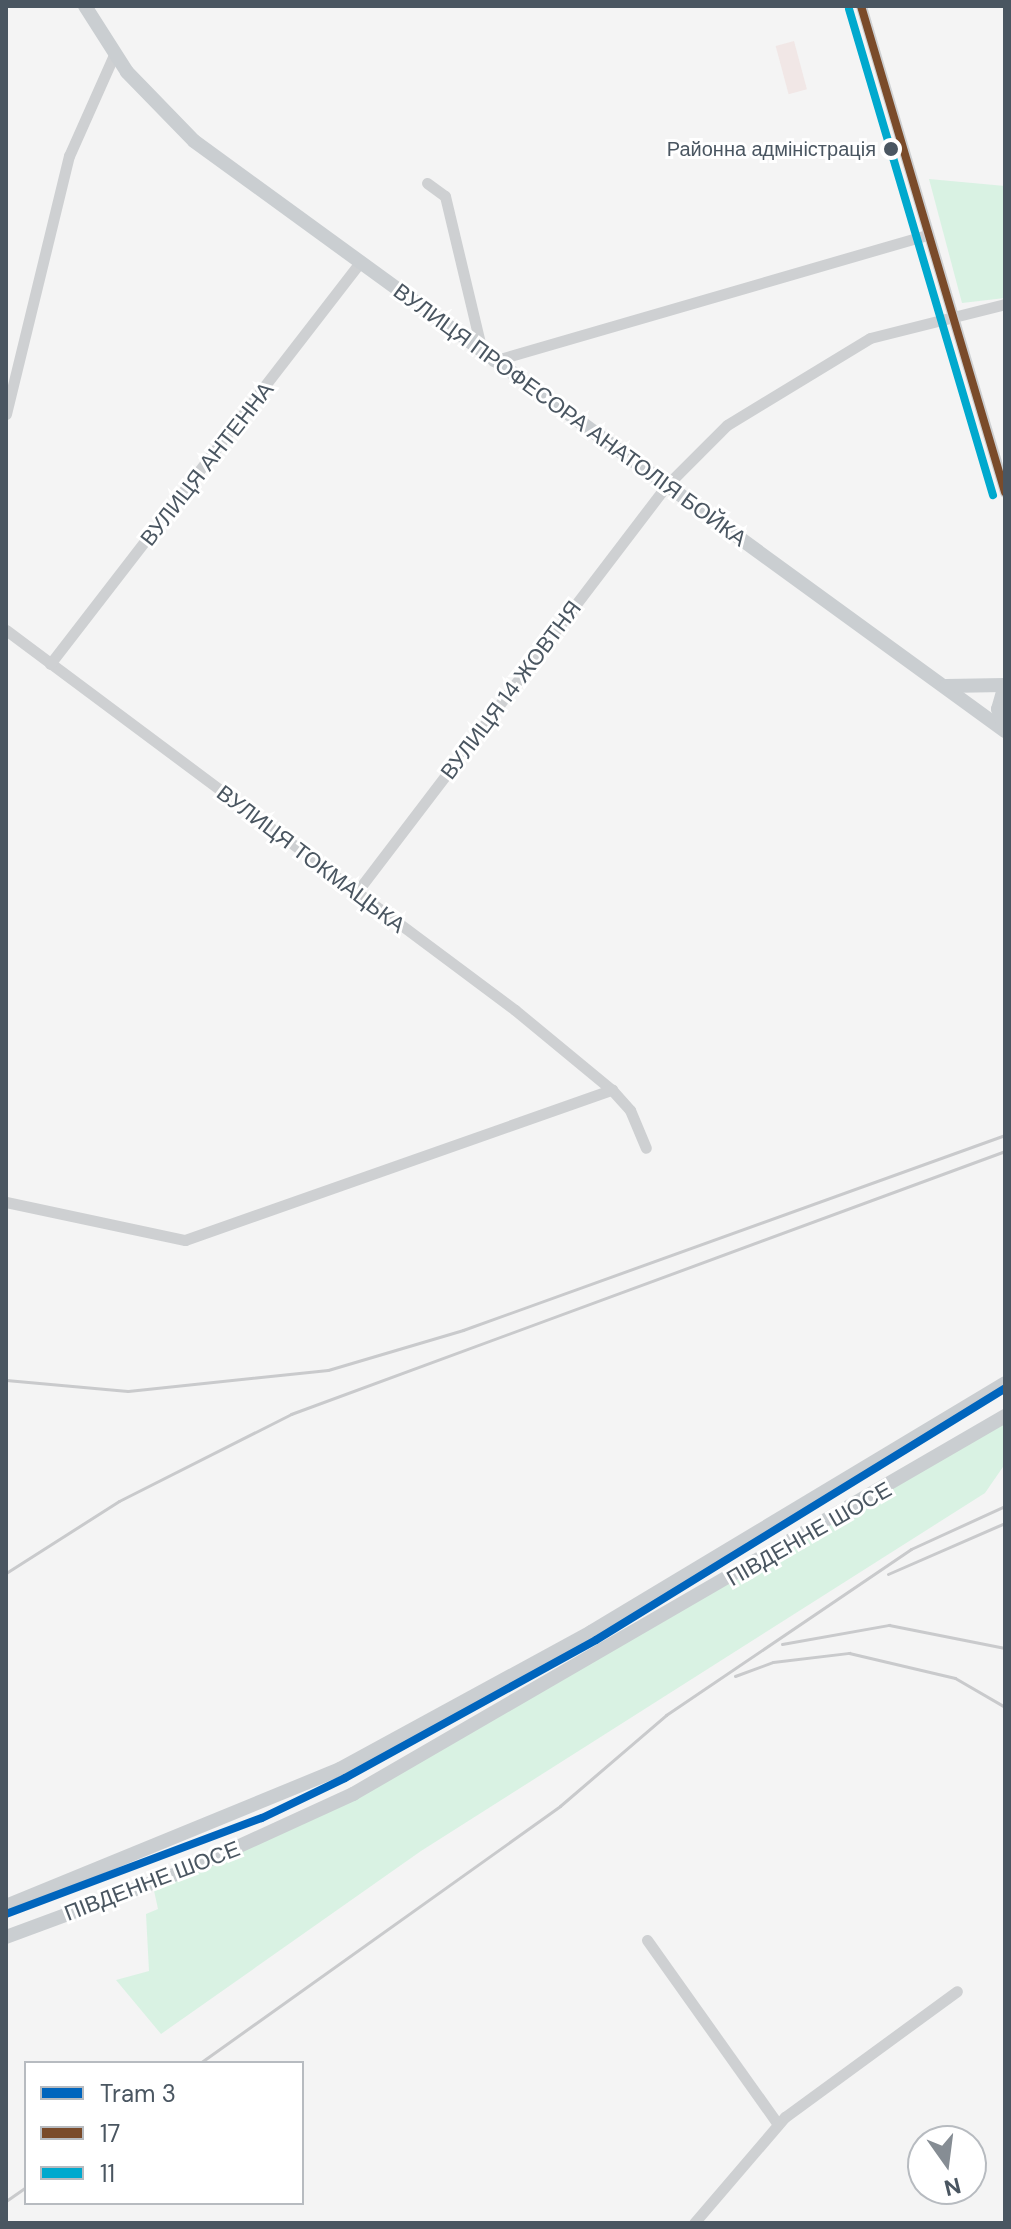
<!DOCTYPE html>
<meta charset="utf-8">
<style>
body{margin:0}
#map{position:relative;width:1011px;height:2229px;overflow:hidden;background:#f4f4f4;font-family:"DM Sans",sans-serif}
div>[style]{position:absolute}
.medical>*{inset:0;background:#f1e7e6;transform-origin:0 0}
.green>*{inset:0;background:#d9f2e3}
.minor>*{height:11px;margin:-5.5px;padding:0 5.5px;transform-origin:5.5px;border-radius:5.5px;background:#ced0d2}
.major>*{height:14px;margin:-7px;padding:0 7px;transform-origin:7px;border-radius:7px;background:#caced1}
.rail>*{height:3px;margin:-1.5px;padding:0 1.5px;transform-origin:1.5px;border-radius:1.5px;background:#c9cacc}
.bus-1>*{height:8px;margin:-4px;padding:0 4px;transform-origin:4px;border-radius:4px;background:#7a4b2a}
.bus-2>*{height:8px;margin:-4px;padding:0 4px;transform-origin:4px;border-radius:4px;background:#00a9ce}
.tram-1>*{height:8px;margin:-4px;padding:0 4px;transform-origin:4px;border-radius:4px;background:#0065bd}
.dots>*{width:22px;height:22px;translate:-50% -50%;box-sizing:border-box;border:4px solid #fff;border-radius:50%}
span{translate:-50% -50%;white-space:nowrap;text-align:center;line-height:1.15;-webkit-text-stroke:6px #fff;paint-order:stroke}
.bus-label{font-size:20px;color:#4a5661}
.right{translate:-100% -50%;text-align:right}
.street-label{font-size:22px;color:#4a5661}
.frame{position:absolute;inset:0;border:8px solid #4a5661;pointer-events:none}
.legend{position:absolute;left:24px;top:2061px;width:280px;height:144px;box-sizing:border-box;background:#fff;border:2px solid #b7bbc0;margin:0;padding:10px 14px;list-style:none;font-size:24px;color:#4a5661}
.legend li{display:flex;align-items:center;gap:16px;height:40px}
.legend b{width:40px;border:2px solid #b7bbc0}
.north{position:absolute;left:907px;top:2125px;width:80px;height:80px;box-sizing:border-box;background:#fff;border:2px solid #b7bbc0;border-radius:50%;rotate:166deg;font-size:22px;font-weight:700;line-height:32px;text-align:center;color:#4a5661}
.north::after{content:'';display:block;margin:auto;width:28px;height:36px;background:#868d94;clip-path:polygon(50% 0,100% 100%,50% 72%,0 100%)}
</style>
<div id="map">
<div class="medical">
<div style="left:794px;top:41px;width:50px;height:19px;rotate:75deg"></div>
</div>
<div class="green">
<div style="clip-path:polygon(929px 179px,1005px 186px,1005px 298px,962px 303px)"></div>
<div style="clip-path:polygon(1005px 1416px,1005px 1464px,985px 1493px,421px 1851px,161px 2034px,116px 1980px,149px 1971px,146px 1914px,158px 1909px,153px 1886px,270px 1835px)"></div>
</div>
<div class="minor">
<div style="left:861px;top:6px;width:507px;rotate:73.5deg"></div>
<div style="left:427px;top:183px;width:22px;rotate:36deg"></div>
<div style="left:445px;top:196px;width:164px;rotate:76.6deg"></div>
<div style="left:493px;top:361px;width:451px;rotate:-16.2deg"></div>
<div style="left:6px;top:414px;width:266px;rotate:-76.3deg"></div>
<div style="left:69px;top:156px;width:111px;rotate:-66deg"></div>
<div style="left:6px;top:630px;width:635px;rotate:36.74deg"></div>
<div style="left:515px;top:1010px;width:126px;rotate:39.5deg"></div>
<div style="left:612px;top:1090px;width:27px;rotate:48deg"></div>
<div style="left:630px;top:1110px;width:41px;rotate:67.2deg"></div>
<div style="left:50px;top:664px;width:509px;rotate:-52.34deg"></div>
<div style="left:356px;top:893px;width:512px;rotate:-52.7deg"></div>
<div style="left:666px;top:486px;width:86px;rotate:-45deg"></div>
<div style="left:727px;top:425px;width:167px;rotate:-31.3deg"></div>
<div style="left:870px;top:338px;width:139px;rotate:-14.1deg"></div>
<div style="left:6px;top:1202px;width:183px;rotate:12deg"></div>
<div style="left:185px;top:1240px;width:453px;rotate:-19.4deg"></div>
<div style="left:647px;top:1940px;width:226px;rotate:54.6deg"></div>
<div style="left:694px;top:2223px;width:140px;rotate:-49.4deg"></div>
<div style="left:785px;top:2117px;width:213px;rotate:-36.2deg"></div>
</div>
<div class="major">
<div style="left:85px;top:6px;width:78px;rotate:57.5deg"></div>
<div style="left:127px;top:72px;width:96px;rotate:45.8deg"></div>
<div style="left:194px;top:141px;width:1003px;rotate:36.04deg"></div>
<div style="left:1005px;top:685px;width:25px;rotate:106deg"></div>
<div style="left:998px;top:709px;width:21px;rotate:71deg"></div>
<div style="left:946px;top:686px;width:59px;rotate:-1deg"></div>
<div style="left:6px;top:1906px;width:361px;rotate:-22.3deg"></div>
<div style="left:340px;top:1769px;width:286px;rotate:-28.6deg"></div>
<div style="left:591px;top:1632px;width:483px;rotate:-31deg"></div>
<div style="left:6px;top:1937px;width:193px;rotate:-20.3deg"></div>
<div style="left:187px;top:1870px;width:183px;rotate:-24.6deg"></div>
<div style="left:353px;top:1794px;width:754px;rotate:-30.1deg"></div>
</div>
<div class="rail">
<div style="left:6px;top:1380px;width:122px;rotate:5.2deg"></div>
<div style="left:128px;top:1391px;width:201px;rotate:-6deg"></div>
<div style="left:328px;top:1370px;width:141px;rotate:-16.5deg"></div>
<div style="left:463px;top:1330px;width:576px;rotate:-19.79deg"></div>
<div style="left:6px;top:1573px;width:134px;rotate:-32.5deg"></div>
<div style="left:119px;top:1501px;width:193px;rotate:-26.8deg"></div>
<div style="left:291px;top:1414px;width:761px;rotate:-20.22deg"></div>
<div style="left:888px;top:1574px;width:128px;rotate:-23.6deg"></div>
<div style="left:782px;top:1644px;width:109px;rotate:-10.1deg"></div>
<div style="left:889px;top:1625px;width:118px;rotate:11.2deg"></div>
<div style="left:735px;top:1676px;width:40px;rotate:-20.2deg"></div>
<div style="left:773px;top:1662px;width:77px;rotate:-6.8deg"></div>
<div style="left:849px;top:1653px;width:109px;rotate:13.3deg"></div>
<div style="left:955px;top:1678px;width:58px;rotate:30.1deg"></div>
<div style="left:200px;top:2063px;width:442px;rotate:-35.5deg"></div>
<div style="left:560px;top:1806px;width:140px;rotate:-40.6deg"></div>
<div style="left:666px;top:1715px;width:296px;rotate:-34.1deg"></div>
<div style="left:911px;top:1549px;width:103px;rotate:-24.6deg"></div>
<div style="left:6px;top:2201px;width:24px;rotate:-35deg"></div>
</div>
<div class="bus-1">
<div style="left:861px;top:6px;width:507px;rotate:73.5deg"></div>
</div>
<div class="bus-2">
<div style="left:849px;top:9px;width:507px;rotate:73.5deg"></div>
</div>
<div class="tram-1">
<div style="left:6px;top:1914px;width:273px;rotate:-20.6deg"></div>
<div style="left:262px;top:1818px;width:92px;rotate:-25.7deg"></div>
<div style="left:345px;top:1778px;width:286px;rotate:-28.8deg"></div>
<div style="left:596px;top:1640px;width:480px;rotate:-31.6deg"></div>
</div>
<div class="dots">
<div style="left:891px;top:149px;background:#4a5661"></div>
</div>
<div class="bus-label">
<span class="right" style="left:876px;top:149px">Районна адміністрація</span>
</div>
<div class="street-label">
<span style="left:570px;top:415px;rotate:36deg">ВУЛИЦЯ ПРОФЕСОРА АНАТОЛІЯ БОЙКА</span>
<span style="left:207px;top:464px;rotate:-52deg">ВУЛИЦЯ АНТЕННА</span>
<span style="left:511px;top:690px;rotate:-53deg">ВУЛИЦЯ 14 ЖОВТНЯ</span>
<span style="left:311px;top:859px;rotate:37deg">ВУЛИЦЯ ТОКМАЦЬКА</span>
<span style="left:809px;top:1534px;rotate:-30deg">ПІВДЕННЕ ШОСЕ</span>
<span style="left:152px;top:1881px;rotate:-21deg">ПІВДЕННЕ ШОСЕ</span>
</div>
<div class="frame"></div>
<ul class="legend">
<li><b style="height:10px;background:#0065bd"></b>Tram 3</li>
<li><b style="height:10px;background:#7a4b2a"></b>17</li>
<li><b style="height:10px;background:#00a9ce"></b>11</li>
</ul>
<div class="north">N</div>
</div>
